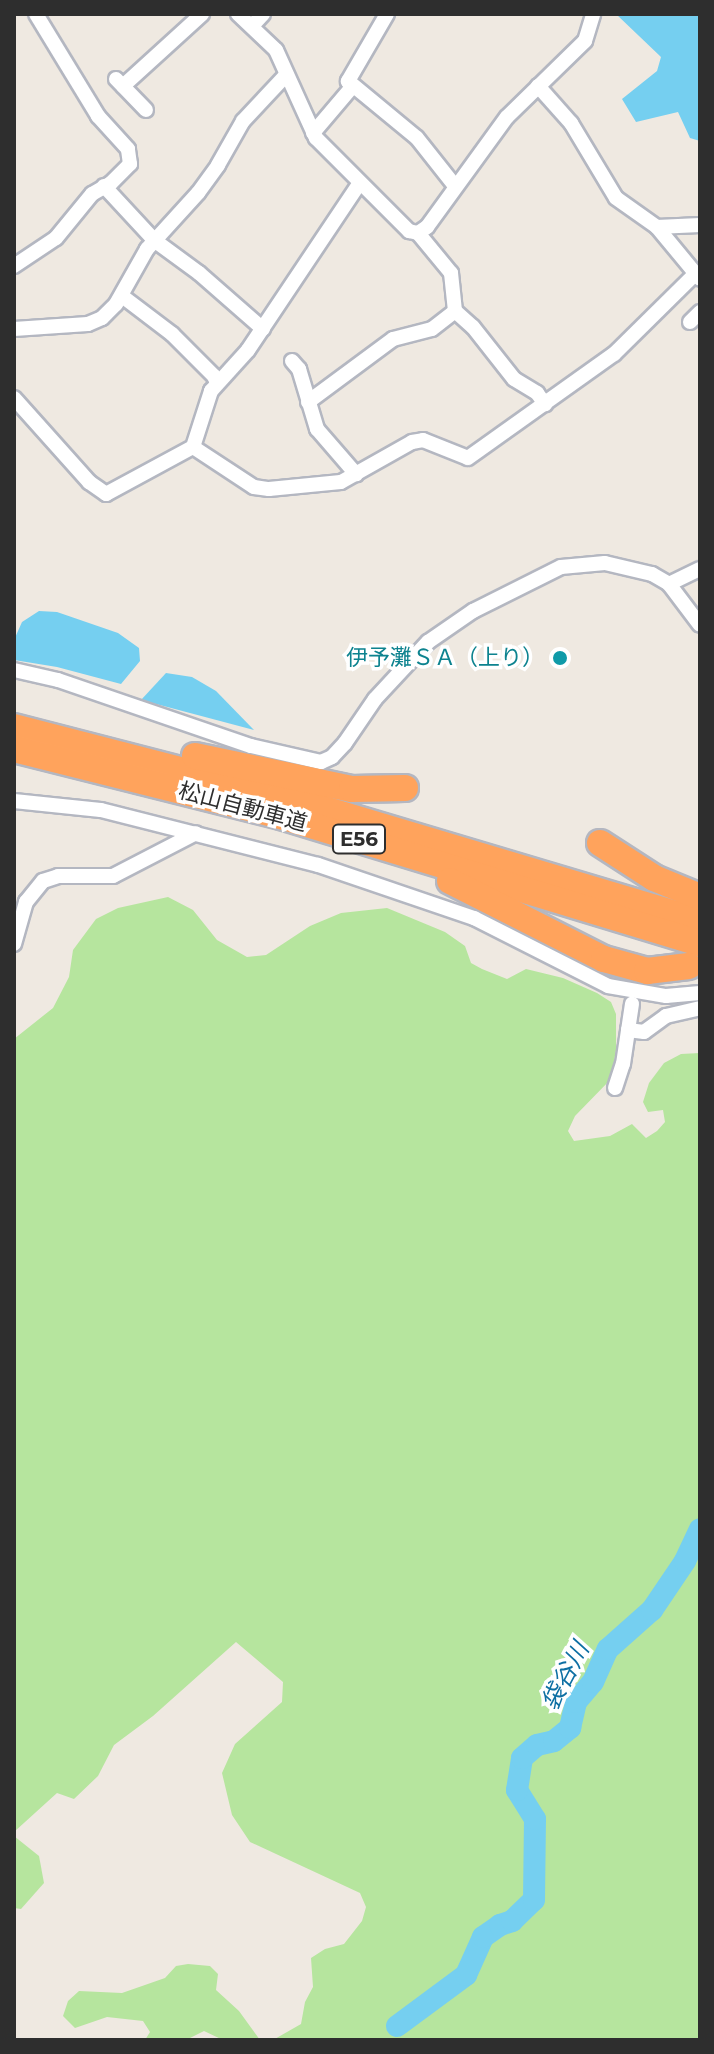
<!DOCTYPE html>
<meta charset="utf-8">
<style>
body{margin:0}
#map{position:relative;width:714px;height:2054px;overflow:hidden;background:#efe9e1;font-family:Montserrat,"Noto Sans JP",sans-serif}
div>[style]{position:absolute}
.green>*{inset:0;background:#b6e59e}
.water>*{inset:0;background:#75cff0}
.river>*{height:22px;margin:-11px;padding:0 11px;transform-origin:11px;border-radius:11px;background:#75cff0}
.roads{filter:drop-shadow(2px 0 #b4b7c1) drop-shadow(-2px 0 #b4b7c1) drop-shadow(0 2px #b4b7c1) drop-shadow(0 -2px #b4b7c1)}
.street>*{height:14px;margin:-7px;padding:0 7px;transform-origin:7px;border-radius:7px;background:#fff}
.highway>*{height:26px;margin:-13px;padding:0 13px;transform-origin:13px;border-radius:13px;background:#ffa35c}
.dots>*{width:22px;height:22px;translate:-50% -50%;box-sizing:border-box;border:4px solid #fff;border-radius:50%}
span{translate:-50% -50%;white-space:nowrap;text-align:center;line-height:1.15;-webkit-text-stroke:7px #fff;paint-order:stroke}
.shield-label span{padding:2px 6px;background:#fff;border:2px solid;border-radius:6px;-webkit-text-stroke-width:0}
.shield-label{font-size:20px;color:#2e2e2e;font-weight:700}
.culture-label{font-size:22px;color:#0d838f}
.right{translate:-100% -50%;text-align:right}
.street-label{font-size:22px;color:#2e2e2e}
.water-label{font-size:24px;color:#0d6fa3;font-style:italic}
.frame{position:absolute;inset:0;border:16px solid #2e2e2e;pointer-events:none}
</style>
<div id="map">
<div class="green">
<div style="clip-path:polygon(168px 897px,193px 910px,217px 940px,247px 957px,266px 955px,310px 926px,341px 913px,387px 908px,445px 932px,465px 946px,471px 963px,482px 969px,507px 979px,526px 969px,563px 978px,597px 993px,611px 1002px,616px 1014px,616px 1050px,611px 1079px,575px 1116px,568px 1131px,574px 1141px,610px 1136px,632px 1124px,646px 1138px,657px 1131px,665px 1122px,663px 1110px,648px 1112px,643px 1102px,649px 1083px,664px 1063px,681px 1054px,700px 1053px,700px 2040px,273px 2040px,301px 2024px,305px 2002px,313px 1987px,311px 1958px,325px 1949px,344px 1944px,362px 1921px,366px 1907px,360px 1893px,250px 1842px,232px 1815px,222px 1773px,235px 1744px,282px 1702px,283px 1682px,236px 1642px,153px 1716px,114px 1745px,98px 1776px,74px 1799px,57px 1793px,14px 1832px,14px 1039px,53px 1008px,69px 977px,73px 950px,96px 919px,118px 908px)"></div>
<div style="clip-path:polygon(14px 1836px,39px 1856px,44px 1883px,21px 1909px,14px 1908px)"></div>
<div style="clip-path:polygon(188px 1964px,210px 1966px,218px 1974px,216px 1990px,239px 2011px,260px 2040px,223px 2040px,204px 2031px,186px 2040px,145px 2040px,150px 2032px,143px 2021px,107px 2017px,75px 2028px,63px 2016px,68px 2001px,79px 1991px,122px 1993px,165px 1978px,176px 1966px)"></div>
</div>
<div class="water">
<div style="clip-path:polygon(616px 14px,700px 14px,700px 141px,690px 138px,678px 112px,636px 122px,622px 99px,657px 71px,661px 57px)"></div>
<div style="clip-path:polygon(39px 611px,57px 612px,118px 633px,139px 648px,140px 661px,121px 684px,57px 667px,14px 660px,14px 640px,22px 622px)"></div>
<div style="clip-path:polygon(166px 673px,192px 677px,216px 691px,254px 730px,141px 700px)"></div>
</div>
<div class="river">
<div style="left:397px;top:2026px;width:86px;rotate:-36.5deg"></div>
<div style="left:466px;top:1975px;width:42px;rotate:-65.9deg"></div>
<div style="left:483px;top:1937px;width:21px;rotate:-35deg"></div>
<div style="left:500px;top:1925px;width:13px;rotate:-18deg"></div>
<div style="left:512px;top:1921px;width:30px;rotate:-44deg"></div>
<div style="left:534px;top:1900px;width:81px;rotate:-89.3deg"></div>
<div style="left:535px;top:1819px;width:34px;rotate:-122deg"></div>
<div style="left:517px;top:1790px;width:32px;rotate:-81deg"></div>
<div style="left:522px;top:1758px;width:20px;rotate:-41deg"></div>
<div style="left:537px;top:1745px;width:17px;rotate:-13deg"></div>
<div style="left:554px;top:1741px;width:21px;rotate:-39deg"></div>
<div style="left:570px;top:1728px;width:27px;rotate:-77deg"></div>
<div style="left:576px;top:1702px;width:26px;rotate:-50deg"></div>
<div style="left:593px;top:1682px;width:36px;rotate:-66deg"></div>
<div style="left:608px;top:1649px;width:59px;rotate:-41.6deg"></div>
<div style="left:652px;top:1610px;width:59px;rotate:-56deg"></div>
<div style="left:685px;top:1561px;width:35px;rotate:-65deg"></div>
</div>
<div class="roads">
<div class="street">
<div style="left:238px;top:14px;width:52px;rotate:43.5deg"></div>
<div style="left:276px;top:50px;width:97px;rotate:65.6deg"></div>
<div style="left:316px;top:138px;width:132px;rotate:45deg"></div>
<div style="left:409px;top:231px;width:9px;rotate:13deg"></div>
<div style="left:418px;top:233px;width:11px;rotate:-34deg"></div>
<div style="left:427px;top:227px;width:136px;rotate:-54deg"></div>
<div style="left:507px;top:117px;width:109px;rotate:-44.3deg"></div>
<div style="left:585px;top:41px;width:28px;rotate:-73deg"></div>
<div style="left:387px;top:14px;width:78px;rotate:120.2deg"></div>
<div style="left:348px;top:81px;width:89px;rotate:39.6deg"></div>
<div style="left:417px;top:138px;width:61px;rotate:51.6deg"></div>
<div style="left:252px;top:26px;width:16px;rotate:-47deg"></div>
<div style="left:116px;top:79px;width:43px;rotate:45.9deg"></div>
<div style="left:123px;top:86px;width:107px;rotate:-42.3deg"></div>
<div style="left:538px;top:86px;width:50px;rotate:48.3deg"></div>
<div style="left:571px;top:123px;width:87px;rotate:59deg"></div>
<div style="left:616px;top:198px;width:50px;rotate:35.3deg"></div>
<div style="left:657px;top:227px;width:43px;rotate:-2.7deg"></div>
<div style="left:313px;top:133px;width:60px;rotate:-49.7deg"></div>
<div style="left:104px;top:186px;width:74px;rotate:47.2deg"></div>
<div style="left:154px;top:240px;width:56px;rotate:36.3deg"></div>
<div style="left:199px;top:273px;width:85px;rotate:41.2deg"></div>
<div style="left:657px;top:227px;width:67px;rotate:50.4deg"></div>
<div style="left:418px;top:233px;width:52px;rotate:50.5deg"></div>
<div style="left:451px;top:273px;width:38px;rotate:84deg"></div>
<div style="left:455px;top:311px;width:24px;rotate:42deg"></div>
<div style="left:473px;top:327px;width:66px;rotate:51.7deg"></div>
<div style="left:514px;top:379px;width:27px;rotate:31deg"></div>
<div style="left:537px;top:393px;width:14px;rotate:54deg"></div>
<div style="left:14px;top:266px;width:50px;rotate:-33.7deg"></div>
<div style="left:56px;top:238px;width:57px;rotate:-50.7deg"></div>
<div style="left:92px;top:194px;width:22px;rotate:-30deg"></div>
<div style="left:111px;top:183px;width:27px;rotate:-45deg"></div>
<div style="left:130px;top:164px;width:15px;rotate:-98deg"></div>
<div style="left:128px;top:149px;width:45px;rotate:-132.3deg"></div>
<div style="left:98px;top:116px;width:119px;rotate:-121.3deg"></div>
<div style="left:122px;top:296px;width:63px;rotate:37.2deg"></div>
<div style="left:172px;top:334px;width:59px;rotate:45deg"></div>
<div style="left:214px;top:376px;width:8px;rotate:67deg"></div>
<div style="left:690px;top:322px;width:14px;rotate:-45deg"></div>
<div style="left:14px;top:329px;width:74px;rotate:-3.9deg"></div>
<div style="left:88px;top:324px;width:15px;rotate:-23deg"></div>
<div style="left:102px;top:318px;width:20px;rotate:-45deg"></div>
<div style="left:116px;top:304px;width:63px;rotate:-60.6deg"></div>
<div style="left:147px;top:249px;width:76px;rotate:-47.7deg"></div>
<div style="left:198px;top:193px;width:34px;rotate:-54deg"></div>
<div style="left:218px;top:165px;width:51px;rotate:-60.4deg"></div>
<div style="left:243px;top:121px;width:63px;rotate:-46.9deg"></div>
<div style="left:292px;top:361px;width:11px;rotate:49deg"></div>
<div style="left:299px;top:369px;width:63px;rotate:73.3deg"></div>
<div style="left:317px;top:429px;width:60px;rotate:49.1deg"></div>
<div style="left:14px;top:398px;width:113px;rotate:48.2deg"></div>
<div style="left:89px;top:482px;width:21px;rotate:35deg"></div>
<div style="left:106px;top:494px;width:99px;rotate:-28.4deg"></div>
<div style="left:193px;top:447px;width:59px;rotate:-72.2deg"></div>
<div style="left:211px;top:391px;width:55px;rotate:-47.9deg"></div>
<div style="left:248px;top:350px;width:201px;rotate:-56.2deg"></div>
<div style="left:308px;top:402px;width:106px;rotate:-36.5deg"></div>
<div style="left:393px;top:339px;width:40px;rotate:-14.4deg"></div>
<div style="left:432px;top:329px;width:29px;rotate:-38deg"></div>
<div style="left:193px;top:447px;width:73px;rotate:33.3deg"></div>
<div style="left:254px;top:487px;width:15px;rotate:8deg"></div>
<div style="left:269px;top:489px;width:72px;rotate:-5.6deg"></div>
<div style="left:341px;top:482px;width:81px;rotate:-29.4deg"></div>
<div style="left:412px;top:442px;width:11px;rotate:-10deg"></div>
<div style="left:423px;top:440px;width:48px;rotate:21.8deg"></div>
<div style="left:468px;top:458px;width:179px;rotate:-35.5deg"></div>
<div style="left:614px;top:354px;width:114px;rotate:-44.6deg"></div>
<div style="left:669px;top:584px;width:34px;rotate:-26deg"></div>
<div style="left:14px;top:670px;width:45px;rotate:12.8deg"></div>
<div style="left:58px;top:680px;width:204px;rotate:18.9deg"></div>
<div style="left:251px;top:746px;width:72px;rotate:12.9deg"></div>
<div style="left:321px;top:762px;width:12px;rotate:-24deg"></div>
<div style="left:332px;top:757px;width:19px;rotate:-47deg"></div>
<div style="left:345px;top:743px;width:53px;rotate:-55.7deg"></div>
<div style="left:375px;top:699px;width:78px;rotate:-47.1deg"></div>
<div style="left:428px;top:642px;width:55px;rotate:-34.6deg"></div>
<div style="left:473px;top:611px;width:98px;rotate:-26.6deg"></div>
<div style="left:561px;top:567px;width:44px;rotate:-5.2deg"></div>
<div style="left:605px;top:563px;width:48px;rotate:13.2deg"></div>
<div style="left:652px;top:574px;width:20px;rotate:30deg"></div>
<div style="left:669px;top:584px;width:51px;rotate:52.9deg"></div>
<div style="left:14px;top:801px;width:87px;rotate:5.9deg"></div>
<div style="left:101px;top:810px;width:224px;rotate:14.2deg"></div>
<div style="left:318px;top:865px;width:165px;rotate:18.8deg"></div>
<div style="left:474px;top:918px;width:150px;rotate:26.9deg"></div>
<div style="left:608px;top:986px;width:59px;rotate:9.8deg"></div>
<div style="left:666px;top:996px;width:34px;rotate:-5deg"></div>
<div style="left:14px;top:944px;width:44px;rotate:-74.1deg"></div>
<div style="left:26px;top:902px;width:27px;rotate:-51deg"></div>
<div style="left:43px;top:881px;width:16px;rotate:-18deg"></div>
<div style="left:58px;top:876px;width:55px"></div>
<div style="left:113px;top:876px;width:93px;rotate:-27.4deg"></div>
<div style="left:628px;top:1030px;width:16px;rotate:7deg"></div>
<div style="left:644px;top:1032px;width:27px;rotate:-36deg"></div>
<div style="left:666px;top:1016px;width:35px;rotate:-13deg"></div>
<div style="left:615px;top:1088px;width:25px;rotate:-72deg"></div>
<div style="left:623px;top:1064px;width:61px;rotate:-81.5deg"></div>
</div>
<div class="highway">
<div style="left:14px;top:727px;width:275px;rotate:14.5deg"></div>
<div style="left:280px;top:796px;width:438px;rotate:16.6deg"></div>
<div style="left:14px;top:749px;width:275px;rotate:14.1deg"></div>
<div style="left:281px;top:816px;width:438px;rotate:16.9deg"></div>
<div style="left:195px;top:756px;width:160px;rotate:11.9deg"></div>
<div style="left:352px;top:789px;width:53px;rotate:-1.1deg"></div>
<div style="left:600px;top:843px;width:64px;rotate:32.9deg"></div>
<div style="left:654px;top:878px;width:50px;rotate:22.4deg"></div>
<div style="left:450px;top:881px;width:173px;rotate:26.9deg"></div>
<div style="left:604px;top:959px;width:45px;rotate:15.6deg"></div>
<div style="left:647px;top:971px;width:42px;rotate:-6.8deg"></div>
</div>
</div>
<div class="dots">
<div style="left:560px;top:658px;background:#0f9aa8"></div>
</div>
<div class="shield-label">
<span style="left:359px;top:839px">E56</span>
</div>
<div class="culture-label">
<span class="right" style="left:544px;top:658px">伊予灘ＳＡ（上り）</span>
</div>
<div class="street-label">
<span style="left:243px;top:807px;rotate:15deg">松山自動車道</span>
</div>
<div class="water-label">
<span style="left:565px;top:1676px;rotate:-62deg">袋谷川</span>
</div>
<div class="frame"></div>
</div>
